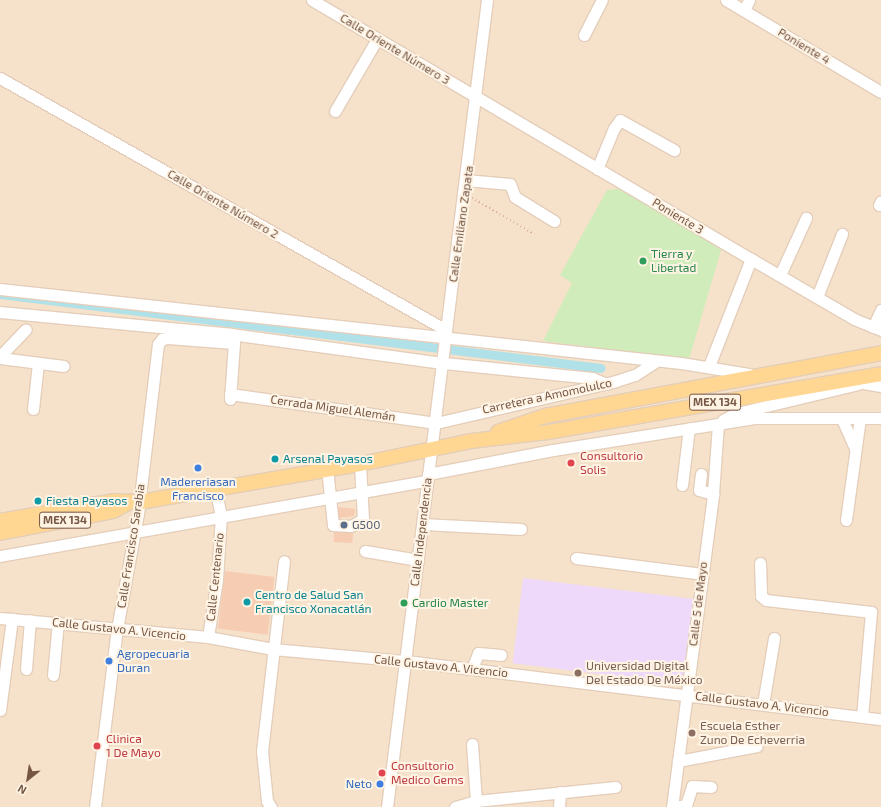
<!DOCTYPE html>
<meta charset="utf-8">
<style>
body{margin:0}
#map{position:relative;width:881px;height:807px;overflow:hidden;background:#fef1dc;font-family:"Exo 2",sans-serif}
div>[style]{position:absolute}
.residential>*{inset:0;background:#f6e2ca;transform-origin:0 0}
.education>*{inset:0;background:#eed9fa;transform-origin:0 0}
.green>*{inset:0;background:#cfecba}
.canal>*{height:9px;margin:-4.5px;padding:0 4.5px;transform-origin:4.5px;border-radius:4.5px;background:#b0e1e8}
.building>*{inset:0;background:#f6ccb2;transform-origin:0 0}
.path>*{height:1.5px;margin-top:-0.75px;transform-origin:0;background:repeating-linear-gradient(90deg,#daaf95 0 1px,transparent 0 4px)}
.roads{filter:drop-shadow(1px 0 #e4cebb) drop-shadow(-1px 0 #e4cebb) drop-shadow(0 1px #e4cebb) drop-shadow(0 -1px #e4cebb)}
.minor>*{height:11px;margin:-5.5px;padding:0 5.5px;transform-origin:5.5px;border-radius:5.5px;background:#fff}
.major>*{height:14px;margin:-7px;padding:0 7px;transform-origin:7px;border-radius:7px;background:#ffd692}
.dots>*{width:11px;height:11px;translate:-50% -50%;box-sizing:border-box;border:2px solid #fff4e4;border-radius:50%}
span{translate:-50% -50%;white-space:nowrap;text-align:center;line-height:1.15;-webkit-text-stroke:4px #fff4e4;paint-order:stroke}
.shield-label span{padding:1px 3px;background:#fff4e4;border:1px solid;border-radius:3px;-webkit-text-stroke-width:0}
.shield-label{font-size:11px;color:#755544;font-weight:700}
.street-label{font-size:12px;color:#755544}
.leisure-label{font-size:12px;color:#27864d}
.left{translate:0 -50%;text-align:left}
.health-label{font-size:12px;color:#be3a42}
.culture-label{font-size:12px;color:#0d838f}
.shop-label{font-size:12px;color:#366cbe}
.right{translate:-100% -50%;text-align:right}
.service-label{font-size:12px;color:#4e5e75}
.education-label{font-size:12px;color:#785e54}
.north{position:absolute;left:8px;top:759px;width:40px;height:40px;-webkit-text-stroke:3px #fff4e4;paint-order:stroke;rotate:210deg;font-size:11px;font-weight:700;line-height:16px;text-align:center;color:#755544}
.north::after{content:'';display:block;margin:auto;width:14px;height:18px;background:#755544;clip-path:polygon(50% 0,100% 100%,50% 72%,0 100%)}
</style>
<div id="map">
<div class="residential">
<div style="left:0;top:0;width:881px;height:807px"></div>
</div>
<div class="education">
<div style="left:523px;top:578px;width:172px;height:86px;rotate:7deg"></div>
</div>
<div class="green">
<div style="clip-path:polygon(628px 188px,722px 247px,689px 359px,543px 341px,572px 283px,560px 275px,607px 190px)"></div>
</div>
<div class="canal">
<div style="left:0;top:294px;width:605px;rotate:7.03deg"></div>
</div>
<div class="building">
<div style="clip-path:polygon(338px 507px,355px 509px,354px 516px,339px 518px)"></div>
<div style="left:334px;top:532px;width:19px;height:10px;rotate:3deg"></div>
<div style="left:225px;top:571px;width:50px;height:58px;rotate:7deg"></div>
</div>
<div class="path">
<div style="left:472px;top:198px;width:72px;rotate:30.1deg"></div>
</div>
<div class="roads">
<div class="minor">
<div style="left:312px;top:0;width:510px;rotate:30.54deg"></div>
<div style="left:751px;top:259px;width:119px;rotate:30.2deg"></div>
<div style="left:854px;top:319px;width:29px;rotate:22deg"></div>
<div style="left:726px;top:0;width:180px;rotate:30.7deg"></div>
<div style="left:744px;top:10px;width:11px;rotate:-63deg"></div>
<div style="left:584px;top:35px;width:39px;rotate:-63deg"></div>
<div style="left:0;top:78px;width:512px;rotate:29.47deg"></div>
<div style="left:335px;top:111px;width:83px;rotate:-59.7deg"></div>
<div style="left:597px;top:169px;width:44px;rotate:-67.5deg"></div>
<div style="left:614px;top:128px;width:10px;rotate:-53deg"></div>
<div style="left:620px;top:120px;width:62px;rotate:29.1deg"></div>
<div style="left:466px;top:180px;width:44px;rotate:5.2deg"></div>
<div style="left:510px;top:184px;width:14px;rotate:69deg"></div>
<div style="left:515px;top:197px;width:46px;rotate:31.6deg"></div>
<div style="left:879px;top:205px;width:4px;rotate:-63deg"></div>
<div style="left:780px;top:275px;width:63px;rotate:-65.5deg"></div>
<div style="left:0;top:289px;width:685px;rotate:6.2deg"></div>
<div style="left:681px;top:363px;width:70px;rotate:9.1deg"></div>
<div style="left:817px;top:297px;width:68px;rotate:-68.4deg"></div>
<div style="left:0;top:312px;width:232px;rotate:5.4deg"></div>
<div style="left:231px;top:334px;width:215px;rotate:7.8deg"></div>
<div style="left:444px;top:363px;width:149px;rotate:5.8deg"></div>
<div style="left:592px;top:378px;width:16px;rotate:22deg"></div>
<div style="left:873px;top:327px;width:19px;rotate:-65deg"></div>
<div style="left:0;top:356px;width:37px;rotate:-46deg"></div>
<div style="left:0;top:358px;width:64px;rotate:7.2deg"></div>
<div style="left:709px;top:366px;width:115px;rotate:-68.6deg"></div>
<div style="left:852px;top:381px;width:29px;rotate:10deg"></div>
<div style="left:230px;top:394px;width:208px;rotate:8deg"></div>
<div style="left:436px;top:423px;width:185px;rotate:-13.1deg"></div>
<div style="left:616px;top:381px;width:20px;rotate:-18deg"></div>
<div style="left:635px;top:375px;width:24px;rotate:-33deg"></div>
<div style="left:230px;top:399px;width:56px;rotate:-85.9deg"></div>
<div style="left:234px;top:343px;width:7px;rotate:-106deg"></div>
<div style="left:33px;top:409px;width:46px;rotate:-83.8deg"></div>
<div style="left:842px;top:419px;width:32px;rotate:66deg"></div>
<div style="left:723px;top:420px;width:16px;rotate:-27deg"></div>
<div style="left:737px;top:413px;width:124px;rotate:-13.5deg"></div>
<div style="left:327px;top:468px;width:57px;rotate:84deg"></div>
<div style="left:333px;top:525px;width:18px;rotate:3deg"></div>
<div style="left:351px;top:526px;width:14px;rotate:-30deg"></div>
<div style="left:363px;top:519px;width:55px;rotate:-93.1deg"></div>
<div style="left:428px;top:474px;width:127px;rotate:-10.9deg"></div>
<div style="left:553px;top:450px;width:204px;rotate:-9deg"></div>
<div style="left:754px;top:418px;width:127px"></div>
<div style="left:701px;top:474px;width:16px;rotate:97deg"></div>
<div style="left:699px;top:490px;width:15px;rotate:16deg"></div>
<div style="left:682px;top:485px;width:57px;rotate:-83deg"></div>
<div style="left:846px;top:520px;width:103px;rotate:-82.2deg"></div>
<div style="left:422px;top:524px;width:99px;rotate:2.9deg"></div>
<div style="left:365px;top:551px;width:54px;rotate:9.6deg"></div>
<div style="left:0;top:556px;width:434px;rotate:-10deg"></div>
<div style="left:576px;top:558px;width:127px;rotate:7.2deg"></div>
<div style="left:760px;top:563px;width:33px;rotate:88deg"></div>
<div style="left:761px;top:596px;width:6px;rotate:39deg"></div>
<div style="left:766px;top:600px;width:106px;rotate:6.5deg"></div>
<div style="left:871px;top:612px;width:105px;rotate:94.9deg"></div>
<div style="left:0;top:618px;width:209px;rotate:5.2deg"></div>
<div style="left:208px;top:637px;width:66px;rotate:10.5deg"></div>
<div style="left:273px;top:649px;width:134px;rotate:5.2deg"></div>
<div style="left:406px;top:661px;width:479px;rotate:7deg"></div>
<div style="left:208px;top:637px;width:59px;rotate:-81.2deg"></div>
<div style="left:217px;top:579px;width:63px;rotate:-86.4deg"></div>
<div style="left:221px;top:516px;width:29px;rotate:-102deg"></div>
<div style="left:26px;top:669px;width:49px;rotate:-85.3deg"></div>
<div style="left:472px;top:669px;width:17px;rotate:-69deg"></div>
<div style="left:478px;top:653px;width:23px;rotate:5deg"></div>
<div style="left:53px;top:675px;width:53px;rotate:-84.6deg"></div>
<div style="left:763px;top:704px;width:67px;rotate:-80.5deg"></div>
<div style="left:0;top:710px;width:92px;rotate:-82.5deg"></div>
<div style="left:472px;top:744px;width:57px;rotate:86deg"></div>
<div style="left:678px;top:761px;width:80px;rotate:-10.8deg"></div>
<div style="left:95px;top:807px;width:179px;rotate:-83deg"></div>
<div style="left:117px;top:629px;width:117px;rotate:-79.7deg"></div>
<div style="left:138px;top:514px;width:171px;rotate:-83.3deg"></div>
<div style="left:158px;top:344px;width:6px;rotate:-51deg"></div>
<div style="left:162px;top:339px;width:5px;rotate:-11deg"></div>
<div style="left:167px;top:338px;width:67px;rotate:4.3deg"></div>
<div style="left:271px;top:807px;width:7px;rotate:-124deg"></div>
<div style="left:267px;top:801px;width:50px;rotate:-95.7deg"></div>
<div style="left:262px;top:751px;width:191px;rotate:-83.4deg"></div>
<div style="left:387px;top:807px;width:813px;rotate:-82.94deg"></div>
<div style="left:455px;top:807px;width:22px;rotate:-16deg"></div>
<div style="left:476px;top:801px;width:140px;rotate:-5.8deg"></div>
<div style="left:559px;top:807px;width:15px;rotate:-86deg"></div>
<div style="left:672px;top:807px;width:316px;rotate:-82.5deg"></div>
<div style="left:713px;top:494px;width:70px;rotate:-85.9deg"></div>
<div style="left:674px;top:807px;width:12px;rotate:-9deg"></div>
<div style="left:686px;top:805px;width:20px;rotate:-72deg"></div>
<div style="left:692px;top:786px;width:19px;rotate:3deg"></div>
</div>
<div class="major">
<div style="left:498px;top:432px;width:50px;rotate:-18.8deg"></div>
<div style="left:545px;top:416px;width:342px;rotate:-10.6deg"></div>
<div style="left:0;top:521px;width:115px;rotate:-10deg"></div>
<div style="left:113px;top:501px;width:27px;rotate:2deg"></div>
<div style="left:140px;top:502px;width:223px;rotate:-9.8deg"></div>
<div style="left:360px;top:464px;width:113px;rotate:-11.7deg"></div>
<div style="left:471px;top:441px;width:79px;rotate:-6.6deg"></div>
<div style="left:549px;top:432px;width:337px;rotate:-9.9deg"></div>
<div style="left:0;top:533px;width:115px;rotate:-11deg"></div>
<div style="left:113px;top:511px;width:17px;rotate:-28deg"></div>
</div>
</div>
<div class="dots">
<div style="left:643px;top:261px;background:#2e9e5b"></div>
<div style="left:275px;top:459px;background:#0f9aa8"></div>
<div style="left:571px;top:463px;background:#e0444e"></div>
<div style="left:198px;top:468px;background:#3f7fe0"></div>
<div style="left:38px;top:501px;background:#0f9aa8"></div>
<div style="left:344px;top:525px;background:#5c6f8a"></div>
<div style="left:247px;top:602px;background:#0f9aa8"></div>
<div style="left:404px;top:603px;background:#2e9e5b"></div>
<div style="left:109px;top:661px;background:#3f7fe0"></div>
<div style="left:578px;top:673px;background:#8d6e63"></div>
<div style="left:692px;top:733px;background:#8d6e63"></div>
<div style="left:97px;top:746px;background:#e0444e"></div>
<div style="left:382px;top:773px;background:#e0444e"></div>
<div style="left:380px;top:784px;background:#3f7fe0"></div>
</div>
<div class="shield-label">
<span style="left:715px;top:402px">MEX 134</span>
<span style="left:65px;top:520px">MEX 134</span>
</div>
<div class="street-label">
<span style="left:804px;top:46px;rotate:31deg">Poniente 4</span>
<span style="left:395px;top:49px;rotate:31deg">Calle Oriente Número 3</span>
<span style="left:223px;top:204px;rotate:30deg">Calle Oriente Número 2</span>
<span style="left:678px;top:216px;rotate:31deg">Poniente 3</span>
<span style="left:461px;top:224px;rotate:-82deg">Calle Emiliano Zapata</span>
<span style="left:547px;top:396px;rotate:-12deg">Carretera a Amomolulco</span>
<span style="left:333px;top:408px;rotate:8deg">Cerrada Miguel Alemán</span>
<span style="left:421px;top:532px;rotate:-83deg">Calle Independencia</span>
<span style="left:131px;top:546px;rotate:-81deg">Calle Francisco Sarabia</span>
<span style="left:215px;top:577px;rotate:-84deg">Calle Centenario</span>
<span style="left:698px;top:604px;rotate:-83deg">Calle 5 de Mayo</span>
<span style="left:119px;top:629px;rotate:6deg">Calle Gustavo A. Vicencio</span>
<span style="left:441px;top:666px;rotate:6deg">Calle Gustavo A. Vicencio</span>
<span style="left:762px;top:704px;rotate:7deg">Calle Gustavo A. Vicencio</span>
</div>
<div class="leisure-label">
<span class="left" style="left:651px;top:261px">Tierra y<br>Libertad</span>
<span class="left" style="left:412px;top:603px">Cardio Master</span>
</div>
<div class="health-label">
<span class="left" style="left:580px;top:463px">Consultorio<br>Solis</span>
<span class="left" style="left:106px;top:746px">Clinica<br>1 De Mayo</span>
<span class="left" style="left:391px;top:773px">Consultorio<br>Medico Gems</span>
</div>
<div class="culture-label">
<span class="left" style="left:283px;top:459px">Arsenal Payasos</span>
<span class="left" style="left:46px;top:501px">Fiesta Payasos</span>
<span class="left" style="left:255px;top:602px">Centro de Salud San<br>Francisco Xonacatlán</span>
</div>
<div class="shop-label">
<span style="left:198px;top:489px">Madereriasan<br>Francisco</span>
<span class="left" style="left:117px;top:661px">Agropecuaria<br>Duran</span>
<span class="right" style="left:372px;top:784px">Neto</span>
</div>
<div class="service-label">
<span class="left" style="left:352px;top:525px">G500</span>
</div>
<div class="education-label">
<span class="left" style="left:586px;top:673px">Universidad Digital<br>Del Estado De México</span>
<span class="left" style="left:700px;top:733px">Escuela Esther<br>Zuno De Echeverria</span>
</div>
<div class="north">N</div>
</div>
